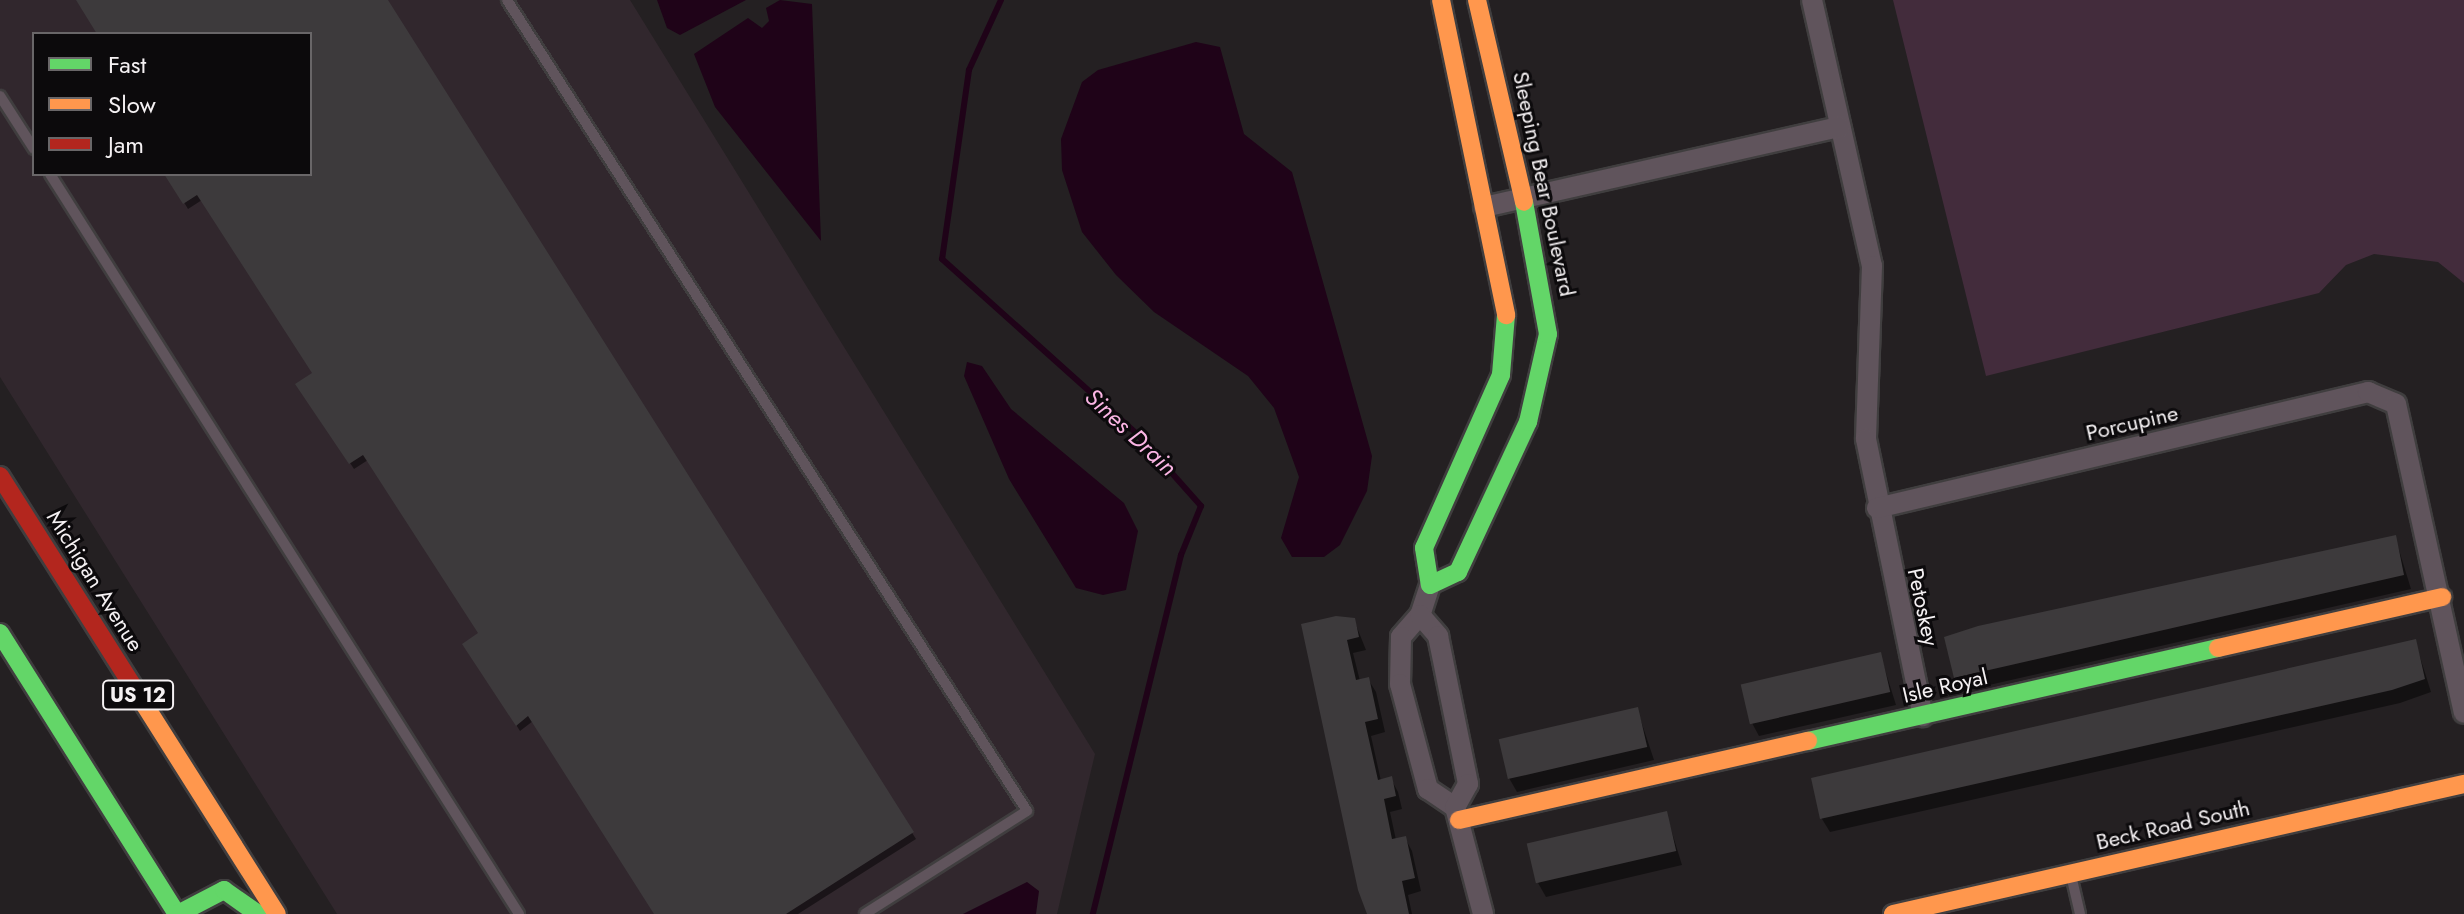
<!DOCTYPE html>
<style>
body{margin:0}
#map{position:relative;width:2464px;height:914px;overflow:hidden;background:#242022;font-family:Jost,sans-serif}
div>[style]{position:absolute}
.built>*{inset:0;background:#31272d}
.green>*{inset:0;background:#432c3c}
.water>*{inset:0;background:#1f0318}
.shadow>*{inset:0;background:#0007}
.stream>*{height:6px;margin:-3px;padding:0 3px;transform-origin:3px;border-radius:3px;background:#1f0318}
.building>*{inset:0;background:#3d3a3c;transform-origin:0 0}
.roads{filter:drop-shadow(2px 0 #403e3f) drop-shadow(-2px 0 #403e3f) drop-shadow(0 2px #403e3f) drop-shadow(0 -2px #403e3f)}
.lane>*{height:10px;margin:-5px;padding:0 5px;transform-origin:5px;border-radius:5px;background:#60545c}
.street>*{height:20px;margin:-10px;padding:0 10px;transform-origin:10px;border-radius:10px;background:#60545c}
.fast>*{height:18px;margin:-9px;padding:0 9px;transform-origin:9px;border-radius:9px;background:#63d668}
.slow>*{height:18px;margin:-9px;padding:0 9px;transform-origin:9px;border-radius:9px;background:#ff974d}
.jam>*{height:18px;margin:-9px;padding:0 9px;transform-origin:9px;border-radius:9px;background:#b3261e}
span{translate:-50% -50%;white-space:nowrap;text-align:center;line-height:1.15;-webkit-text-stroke:6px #0c0a0c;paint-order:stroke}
.shield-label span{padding:2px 6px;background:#0c0a0c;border:2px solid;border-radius:6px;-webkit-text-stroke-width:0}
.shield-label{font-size:20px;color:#f5f1f3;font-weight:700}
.street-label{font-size:22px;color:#f5f1f3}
.water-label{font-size:24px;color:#fbb5e4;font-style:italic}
.legend{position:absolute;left:32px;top:32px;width:280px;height:144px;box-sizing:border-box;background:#0c0a0c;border:2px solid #696668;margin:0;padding:10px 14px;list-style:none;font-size:24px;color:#f5f1f3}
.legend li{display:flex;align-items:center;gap:16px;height:40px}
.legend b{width:40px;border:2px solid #696668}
</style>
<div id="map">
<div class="built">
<div style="clip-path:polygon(evenodd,0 0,630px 0,1095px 754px,1057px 914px,337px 914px,0 377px,0 0,34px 34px,310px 34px,310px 174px,34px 174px,34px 34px)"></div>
</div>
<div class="green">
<div style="clip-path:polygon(1893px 0,2464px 0,2464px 283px,2438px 262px,2374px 254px,2346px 265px,2319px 293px,1986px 376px)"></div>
</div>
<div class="water">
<div style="clip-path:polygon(657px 0,746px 0,680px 35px,667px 28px)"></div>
<div style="clip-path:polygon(780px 0,812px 4px,821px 241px,715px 107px,694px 54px,748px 18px,762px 28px,769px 21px,766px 8px)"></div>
<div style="clip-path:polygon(1196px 42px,1220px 47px,1244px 134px,1292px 172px,1372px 456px,1367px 491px,1340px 545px,1324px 557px,1292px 557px,1281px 538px,1299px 477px,1274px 408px,1248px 376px,1154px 312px,1116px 275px,1082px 232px,1062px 170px,1061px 139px,1082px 82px,1098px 70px)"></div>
<div style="clip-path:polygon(967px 362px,982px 366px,1011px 409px,1124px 503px,1138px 531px,1126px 590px,1103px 595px,1076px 588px,1009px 479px,964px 376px)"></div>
<div style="clip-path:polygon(1027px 882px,1039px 891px,1036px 914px,963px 914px)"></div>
</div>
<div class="shadow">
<div style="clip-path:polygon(77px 0,386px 0,916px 839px,798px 914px,656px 914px,533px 721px,520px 731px,465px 645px,481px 634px,368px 460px,354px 469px,302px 390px,315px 374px,202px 200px,188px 209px,167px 174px,310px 174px,310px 34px,99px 34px)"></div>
<div style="clip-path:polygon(2395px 537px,2411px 589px,1963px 691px,1955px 678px)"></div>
<div style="clip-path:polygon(1354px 620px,1366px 650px,1353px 653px,1360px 681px,1368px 679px,1376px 692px,1385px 732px,1371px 736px,1381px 781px,1391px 779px,1398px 792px,1402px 809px,1390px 812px,1396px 840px,1405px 838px,1412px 851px,1421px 891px,1408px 895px,1412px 914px,1369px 914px,1303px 626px)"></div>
<div style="clip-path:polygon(2415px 641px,2431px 692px,2400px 703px,1830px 832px,1822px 819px,1813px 780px)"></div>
<div style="clip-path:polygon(1880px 654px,1896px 705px,1759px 736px,1752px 723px)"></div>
<div style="clip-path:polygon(1637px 709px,1654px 760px,1517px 792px,1509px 778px)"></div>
<div style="clip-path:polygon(1666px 813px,1682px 865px,1546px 897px,1538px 883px)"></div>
</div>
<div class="stream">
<div style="left:1001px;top:0;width:77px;rotate:114.6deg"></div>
<div style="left:969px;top:70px;width:191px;rotate:98.1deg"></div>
<div style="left:942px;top:259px;width:263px;rotate:41.9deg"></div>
<div style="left:1138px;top:435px;width:95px;rotate:48.4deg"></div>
<div style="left:1201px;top:506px;width:53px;rotate:112.2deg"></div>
<div style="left:1181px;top:555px;width:370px;rotate:103.8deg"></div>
</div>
<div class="building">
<div style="clip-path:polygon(76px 0,388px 0,914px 832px,786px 914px,654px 914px,528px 716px,516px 726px,462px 644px,478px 633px,363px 455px,349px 464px,295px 384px,312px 373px,197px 195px,183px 204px,164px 174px,310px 174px,310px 34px,97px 34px)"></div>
<div style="clip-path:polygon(2396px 535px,2404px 575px,1954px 678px,1944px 637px,1978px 626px)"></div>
<div style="clip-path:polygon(1336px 616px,1355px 618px,1359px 637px,1347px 640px,1356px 680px,1369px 677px,1378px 719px,1365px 722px,1378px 780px,1392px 776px,1396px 796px,1384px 799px,1392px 839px,1406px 836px,1415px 878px,1402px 881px,1409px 914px,1367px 914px,1358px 890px,1301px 624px)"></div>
<div style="clip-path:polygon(2416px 639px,2425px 679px,2392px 690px,1820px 819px,1811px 778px)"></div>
<div style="left:1881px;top:652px;width:41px;height:144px;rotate:77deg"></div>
<div style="left:1638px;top:707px;width:41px;height:143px;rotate:77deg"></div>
<div style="left:1667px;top:811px;width:41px;height:144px;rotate:77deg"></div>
</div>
<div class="roads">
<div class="lane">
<div style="left:507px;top:0;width:963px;rotate:57.33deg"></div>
<div style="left:1027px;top:811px;width:192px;rotate:147.6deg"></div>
<div style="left:0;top:96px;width:63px;rotate:57.3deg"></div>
<div style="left:50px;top:174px;width:876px;rotate:57.63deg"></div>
<div style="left:2071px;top:875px;width:40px;rotate:77deg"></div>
</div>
<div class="street">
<div style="left:1812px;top:0;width:273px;rotate:77.3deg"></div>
<div style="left:1872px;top:266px;width:173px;rotate:92deg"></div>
<div style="left:1866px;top:439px;width:283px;rotate:78.4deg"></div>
<div style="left:1484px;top:207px;width:365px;rotate:-12.7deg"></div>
<div style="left:1877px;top:508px;width:505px;rotate:-13.29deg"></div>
<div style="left:2368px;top:392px;width:30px;rotate:23deg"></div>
<div style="left:2396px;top:404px;width:316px;rotate:77.6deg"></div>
<div style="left:1430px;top:585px;width:32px;rotate:108deg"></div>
<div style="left:1420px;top:615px;width:29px;rotate:131deg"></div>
<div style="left:1401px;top:637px;width:47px;rotate:91.2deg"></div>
<div style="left:1400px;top:684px;width:109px;rotate:75.1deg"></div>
<div style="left:1428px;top:789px;width:32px;rotate:34deg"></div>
<div style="left:1455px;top:807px;width:111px;rotate:75.3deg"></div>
<div style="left:1420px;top:615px;width:28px;rotate:49deg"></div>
<div style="left:1438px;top:636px;width:151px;rotate:78.5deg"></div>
<div style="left:1468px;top:784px;width:26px;rotate:119deg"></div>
</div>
<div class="fast">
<div style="left:1506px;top:315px;width:60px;rotate:94.8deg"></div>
<div style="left:1501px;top:375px;width:189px;rotate:114deg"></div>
<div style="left:1424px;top:548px;width:37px;rotate:81deg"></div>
<div style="left:1430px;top:585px;width:31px;rotate:-25deg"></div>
<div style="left:1458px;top:572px;width:166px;rotate:-65deg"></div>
<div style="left:1528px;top:422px;width:90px;rotate:-77.2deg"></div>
<div style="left:1548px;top:334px;width:134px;rotate:-100.3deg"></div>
<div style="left:0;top:633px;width:332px;rotate:57.8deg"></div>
<div style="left:1808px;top:741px;width:420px;rotate:-12.8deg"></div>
<div style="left:178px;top:914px;width:52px;rotate:-27.6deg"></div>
<div style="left:224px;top:890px;width:42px;rotate:35.2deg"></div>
</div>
<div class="slow">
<div style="left:1441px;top:0;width:322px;rotate:78.3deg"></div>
<div style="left:1477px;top:0;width:207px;rotate:76.9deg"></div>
<div style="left:2218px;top:648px;width:230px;rotate:-12.8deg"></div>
<div style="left:134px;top:688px;width:267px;rotate:57.7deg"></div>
<div style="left:1459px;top:820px;width:358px;rotate:-12.8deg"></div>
<div style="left:1893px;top:914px;width:586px;rotate:-12.83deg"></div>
</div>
<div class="jam">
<div style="left:0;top:476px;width:251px;rotate:57.7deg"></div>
</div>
</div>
<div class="shield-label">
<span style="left:138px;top:695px">US 12</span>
</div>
<div class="street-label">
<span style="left:1544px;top:184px;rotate:78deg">Sleeping Bear Boulevard</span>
<span style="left:2132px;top:423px;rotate:-13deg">Porcupine</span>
<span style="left:95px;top:581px;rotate:58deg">Michigan Avenue</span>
<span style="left:1923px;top:607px;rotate:78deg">Petoskey</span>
<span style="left:1945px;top:686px;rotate:-13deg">Isle Royal</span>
<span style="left:2173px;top:825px;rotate:-13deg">Beck Road South</span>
</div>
<div class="water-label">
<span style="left:1131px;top:432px;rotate:43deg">Sines Drain</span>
</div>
<ul class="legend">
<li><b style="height:10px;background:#63d668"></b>Fast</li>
<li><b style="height:10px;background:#ff974d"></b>Slow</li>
<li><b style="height:10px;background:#b3261e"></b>Jam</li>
</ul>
</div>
